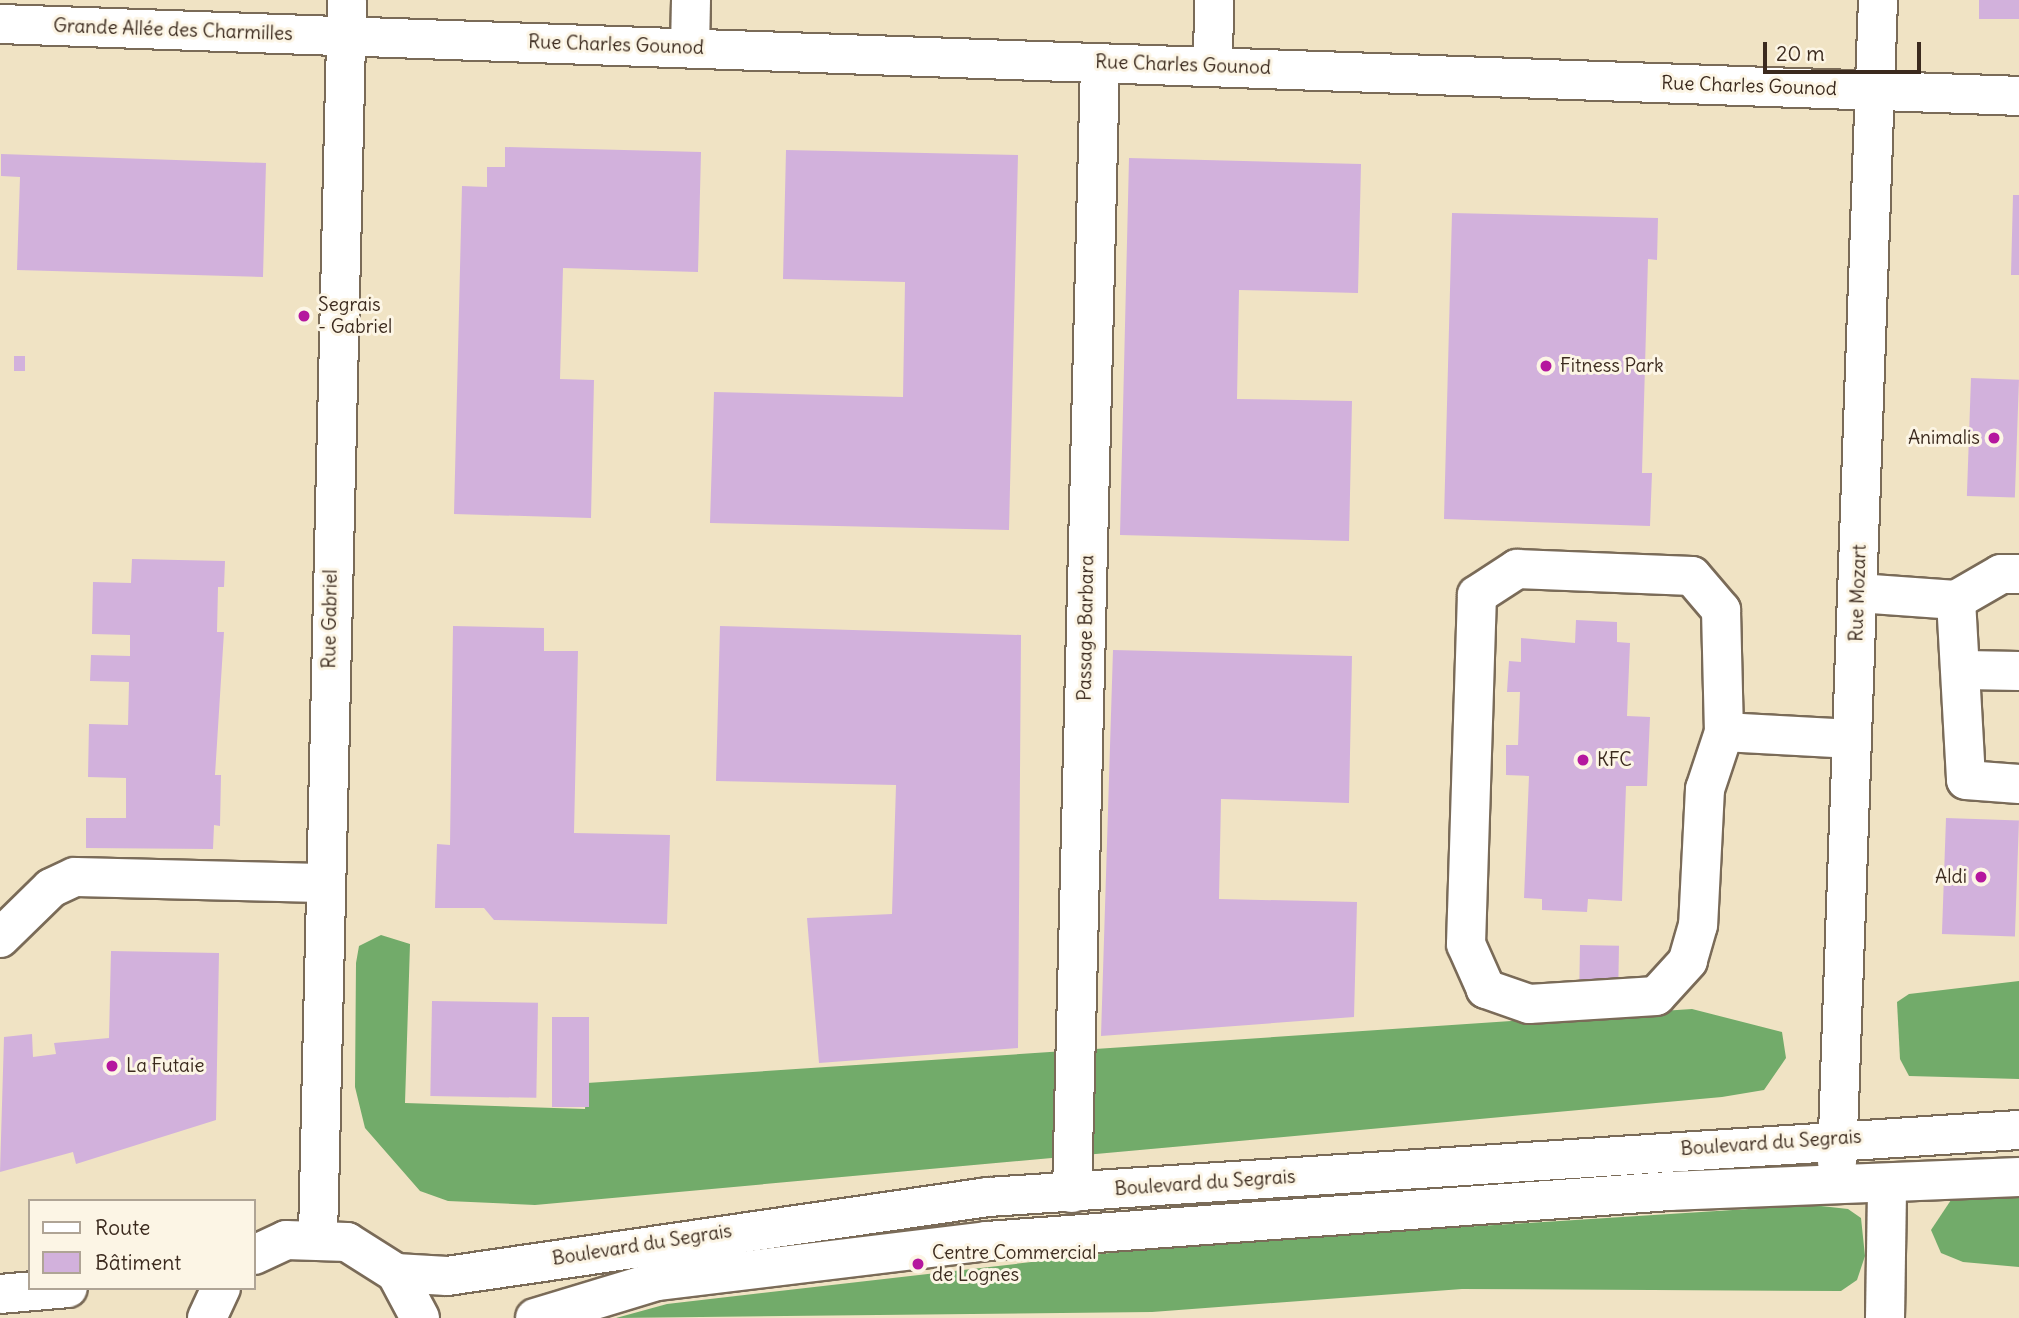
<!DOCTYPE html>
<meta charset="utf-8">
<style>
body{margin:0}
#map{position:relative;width:2019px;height:1318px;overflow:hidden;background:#f0e3c4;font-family:Delius,sans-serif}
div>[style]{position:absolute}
.forest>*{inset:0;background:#72ab6a}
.building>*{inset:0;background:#d2b1dc;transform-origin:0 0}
.roads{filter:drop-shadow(2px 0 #7a6b58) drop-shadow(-2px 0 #7a6b58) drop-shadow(0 2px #7a6b58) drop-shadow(0 -2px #7a6b58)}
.minor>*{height:38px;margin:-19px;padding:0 19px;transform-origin:19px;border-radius:19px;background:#fff}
.dots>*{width:19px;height:19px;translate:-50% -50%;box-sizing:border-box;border:4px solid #fcf5e5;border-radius:50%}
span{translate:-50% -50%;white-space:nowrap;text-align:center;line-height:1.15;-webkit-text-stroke:6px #fcf5e5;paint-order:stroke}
.street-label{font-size:19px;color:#3b2a1e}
.poi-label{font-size:19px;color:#3b2a1e}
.left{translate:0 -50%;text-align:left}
.right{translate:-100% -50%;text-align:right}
.legend{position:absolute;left:28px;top:1199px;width:228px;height:91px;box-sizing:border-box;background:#fcf5e5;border:2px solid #afa495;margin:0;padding:9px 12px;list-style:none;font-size:21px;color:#3b2a1e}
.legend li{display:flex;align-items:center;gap:14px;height:35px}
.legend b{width:35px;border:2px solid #afa495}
.scale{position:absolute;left:1763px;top:42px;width:158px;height:32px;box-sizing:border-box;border:4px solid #3b2a1e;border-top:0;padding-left:9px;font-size:21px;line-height:24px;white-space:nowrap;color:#3b2a1e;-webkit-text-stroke:5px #fcf5e5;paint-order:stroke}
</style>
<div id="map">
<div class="forest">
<div style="clip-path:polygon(381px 935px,410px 944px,405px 1103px,585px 1109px,587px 1083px,1692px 1009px,1782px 1032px,1786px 1058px,1764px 1090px,1722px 1097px,535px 1205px,448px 1201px,420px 1191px,365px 1128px,355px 1087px,356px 963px,359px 946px)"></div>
<div style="clip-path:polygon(2019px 981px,2019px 1079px,1909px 1076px,1900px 1059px,1897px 1002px,1909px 994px)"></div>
<div style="clip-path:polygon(2019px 1191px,2019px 1267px,1963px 1262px,1941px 1253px,1931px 1230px,1951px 1200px)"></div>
<div style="clip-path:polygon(1812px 1205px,1848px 1209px,1861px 1218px,1865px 1256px,1857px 1280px,1841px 1291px,1462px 1289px,1152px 1312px,616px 1318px,667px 1304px,1180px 1245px)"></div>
</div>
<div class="building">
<div style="left:1979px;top:0;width:40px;height:19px"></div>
<div style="clip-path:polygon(505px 147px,701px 152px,698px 272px,563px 268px,560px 379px,594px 380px,591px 518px,454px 514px,462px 186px,487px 187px,487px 167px,505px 167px)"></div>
<div style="clip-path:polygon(786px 150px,1018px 155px,1009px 530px,710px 523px,714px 392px,903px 397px,905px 282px,783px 279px)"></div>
<div style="clip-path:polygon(1px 154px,266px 163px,263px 277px,17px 270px,20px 177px,1px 176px)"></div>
<div style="clip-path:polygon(1129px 158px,1361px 164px,1358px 293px,1239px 290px,1237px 399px,1352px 401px,1349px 541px,1120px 535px)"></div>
<div style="clip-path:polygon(2013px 195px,2019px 195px,2019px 275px,2011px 275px)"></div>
<div style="clip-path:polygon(1452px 213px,1658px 218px,1657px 260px,1648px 259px,1642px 473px,1652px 473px,1650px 526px,1444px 519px)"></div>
<div style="left:14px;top:356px;width:11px;height:15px"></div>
<div style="left:1971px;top:378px;width:48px;height:118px;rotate:2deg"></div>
<div style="clip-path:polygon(132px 559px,225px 561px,224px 587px,218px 587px,217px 632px,224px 632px,215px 775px,221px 775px,220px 826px,214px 825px,213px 849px,86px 848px,86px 818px,126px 818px,126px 778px,88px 777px,89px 724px,128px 725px,129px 682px,90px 681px,91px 655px,130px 656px,130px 635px,92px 634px,93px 582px,131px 583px)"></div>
<div style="clip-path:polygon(1576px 620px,1617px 622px,1617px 642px,1630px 643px,1627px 716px,1650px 717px,1647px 786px,1626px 786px,1622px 901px,1588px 899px,1587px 912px,1542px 910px,1542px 899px,1524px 898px,1529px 776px,1506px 775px,1506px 745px,1518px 745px,1520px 692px,1507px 692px,1509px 661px,1521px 662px,1521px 638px,1575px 643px)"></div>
<div style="clip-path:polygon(453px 626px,544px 628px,544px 651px,578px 651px,574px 833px,670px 835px,667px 924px,494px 920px,484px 908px,435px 908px,437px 844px,450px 845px)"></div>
<div style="clip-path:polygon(720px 626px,1021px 635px,1018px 1048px,819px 1063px,807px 918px,892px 914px,896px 785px,716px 781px)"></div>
<div style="clip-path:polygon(1113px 650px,1352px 656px,1349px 803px,1221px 799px,1219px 899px,1357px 902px,1354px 1017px,1101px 1036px)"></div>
<div style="left:1946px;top:818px;width:73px;height:116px;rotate:2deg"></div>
<div style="left:1580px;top:945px;width:39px;height:38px;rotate:1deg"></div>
<div style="clip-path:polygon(111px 951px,219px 953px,216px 1120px,76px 1164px,73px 1152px,0 1172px,4px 1037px,32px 1034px,33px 1057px,56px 1054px,54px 1043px,109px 1038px)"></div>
<div style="left:432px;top:1001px;width:106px;height:95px;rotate:1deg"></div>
<div style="left:552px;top:1017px;width:37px;height:90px"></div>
</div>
<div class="roads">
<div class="minor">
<div style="left:0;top:24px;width:2020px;rotate:2.04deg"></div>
<div style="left:690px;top:48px;width:48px;rotate:-88.8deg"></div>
<div style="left:1213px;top:66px;width:66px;rotate:-89.1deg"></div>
<div style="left:1517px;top:569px;width:175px;rotate:2.3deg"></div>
<div style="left:1692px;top:576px;width:45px;rotate:49.5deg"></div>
<div style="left:1721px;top:610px;width:122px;rotate:88.6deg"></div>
<div style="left:1724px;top:732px;width:60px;rotate:108.4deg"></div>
<div style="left:1705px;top:789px;width:136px;rotate:92.9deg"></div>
<div style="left:1698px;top:925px;width:37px;rotate:106deg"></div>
<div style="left:1688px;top:961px;width:47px;rotate:132.4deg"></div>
<div style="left:1656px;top:996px;width:127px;rotate:176.4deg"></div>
<div style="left:1529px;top:1004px;width:46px;rotate:-160.8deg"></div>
<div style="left:1486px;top:989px;width:49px;rotate:-114deg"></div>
<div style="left:1466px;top:944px;width:349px;rotate:-88.2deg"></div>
<div style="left:1477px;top:595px;width:48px;rotate:-33deg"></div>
<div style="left:1858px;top:593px;width:98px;rotate:4.1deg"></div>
<div style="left:1956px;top:600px;width:52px;rotate:-30deg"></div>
<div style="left:2001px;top:574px;width:18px"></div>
<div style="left:1956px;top:600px;width:180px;rotate:86.8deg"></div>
<div style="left:1966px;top:780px;width:53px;rotate:4.3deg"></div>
<div style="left:1965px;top:670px;width:54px;rotate:1.1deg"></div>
<div style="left:1724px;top:732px;width:128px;rotate:3.1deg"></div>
<div style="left:0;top:938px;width:71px;rotate:-44.4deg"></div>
<div style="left:51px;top:888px;width:26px;rotate:-25deg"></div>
<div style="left:75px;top:877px;width:247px;rotate:1.4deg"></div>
<div style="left:1837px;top:1162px;width:1163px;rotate:-87.98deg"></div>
<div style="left:1072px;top:1193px;width:1130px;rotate:-88.58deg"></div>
<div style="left:318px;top:1237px;width:1237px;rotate:-88.66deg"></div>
<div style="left:254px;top:1255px;width:35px;rotate:-25deg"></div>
<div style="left:286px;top:1240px;width:61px;rotate:1.9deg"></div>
<div style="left:347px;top:1242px;width:58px;rotate:32.3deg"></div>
<div style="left:396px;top:1273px;width:51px;rotate:61.9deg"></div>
<div style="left:396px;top:1273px;width:51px;rotate:3.4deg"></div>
<div style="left:447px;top:1276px;width:547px;rotate:-8.31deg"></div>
<div style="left:988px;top:1197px;width:1033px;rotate:-3.72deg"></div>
<div style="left:0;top:1294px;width:68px;rotate:-5deg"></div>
<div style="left:207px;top:1318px;width:33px;rotate:-65deg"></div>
<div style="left:535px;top:1318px;width:127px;rotate:-16.9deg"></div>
<div style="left:657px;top:1281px;width:332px;rotate:-6.9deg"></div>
<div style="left:987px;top:1241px;width:684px;rotate:-4.19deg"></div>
<div style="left:1669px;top:1191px;width:350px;rotate:-2.3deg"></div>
<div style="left:1885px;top:1318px;width:134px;rotate:-89.1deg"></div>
</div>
</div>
<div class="dots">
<div style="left:304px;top:316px;background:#b5179e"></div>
<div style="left:1546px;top:366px;background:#b5179e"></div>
<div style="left:1994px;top:438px;background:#b5179e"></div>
<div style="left:1583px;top:760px;background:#b5179e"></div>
<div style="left:1981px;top:877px;background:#b5179e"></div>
<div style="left:112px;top:1066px;background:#b5179e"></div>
<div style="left:918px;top:1264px;background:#b5179e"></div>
</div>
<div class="street-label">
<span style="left:173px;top:30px;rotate:2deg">Grande Allée des Charmilles</span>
<span style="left:616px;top:45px;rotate:2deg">Rue Charles Gounod</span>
<span style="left:1183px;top:65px;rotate:2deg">Rue Charles Gounod</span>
<span style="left:1749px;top:86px;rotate:2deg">Rue Charles Gounod</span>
<span style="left:1858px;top:593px;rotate:-88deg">Rue Mozart</span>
<span style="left:330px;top:619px;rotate:-89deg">Rue Gabriel</span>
<span style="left:1086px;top:628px;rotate:-89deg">Passage Barbara</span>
<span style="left:1771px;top:1143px;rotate:-4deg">Boulevard du Segrais</span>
<span style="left:1205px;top:1183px;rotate:-4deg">Boulevard du Segrais</span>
<span style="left:642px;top:1245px;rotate:-9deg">Boulevard du Segrais</span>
</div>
<div class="poi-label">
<span class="left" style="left:318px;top:316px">Segrais<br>- Gabriel</span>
<span class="left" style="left:1560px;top:366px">Fitness Park</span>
<span class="right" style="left:1980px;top:438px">Animalis</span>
<span class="left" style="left:1597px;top:760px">KFC</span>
<span class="right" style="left:1967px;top:877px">Aldi</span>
<span class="left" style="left:126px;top:1066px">La Futaie</span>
<span class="left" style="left:932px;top:1264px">Centre Commercial<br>de Lognes</span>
</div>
<ul class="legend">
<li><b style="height:9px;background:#fff"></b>Route</li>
<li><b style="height:19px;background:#d2b1dc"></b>Bâtiment</li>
</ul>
<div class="scale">20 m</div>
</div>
